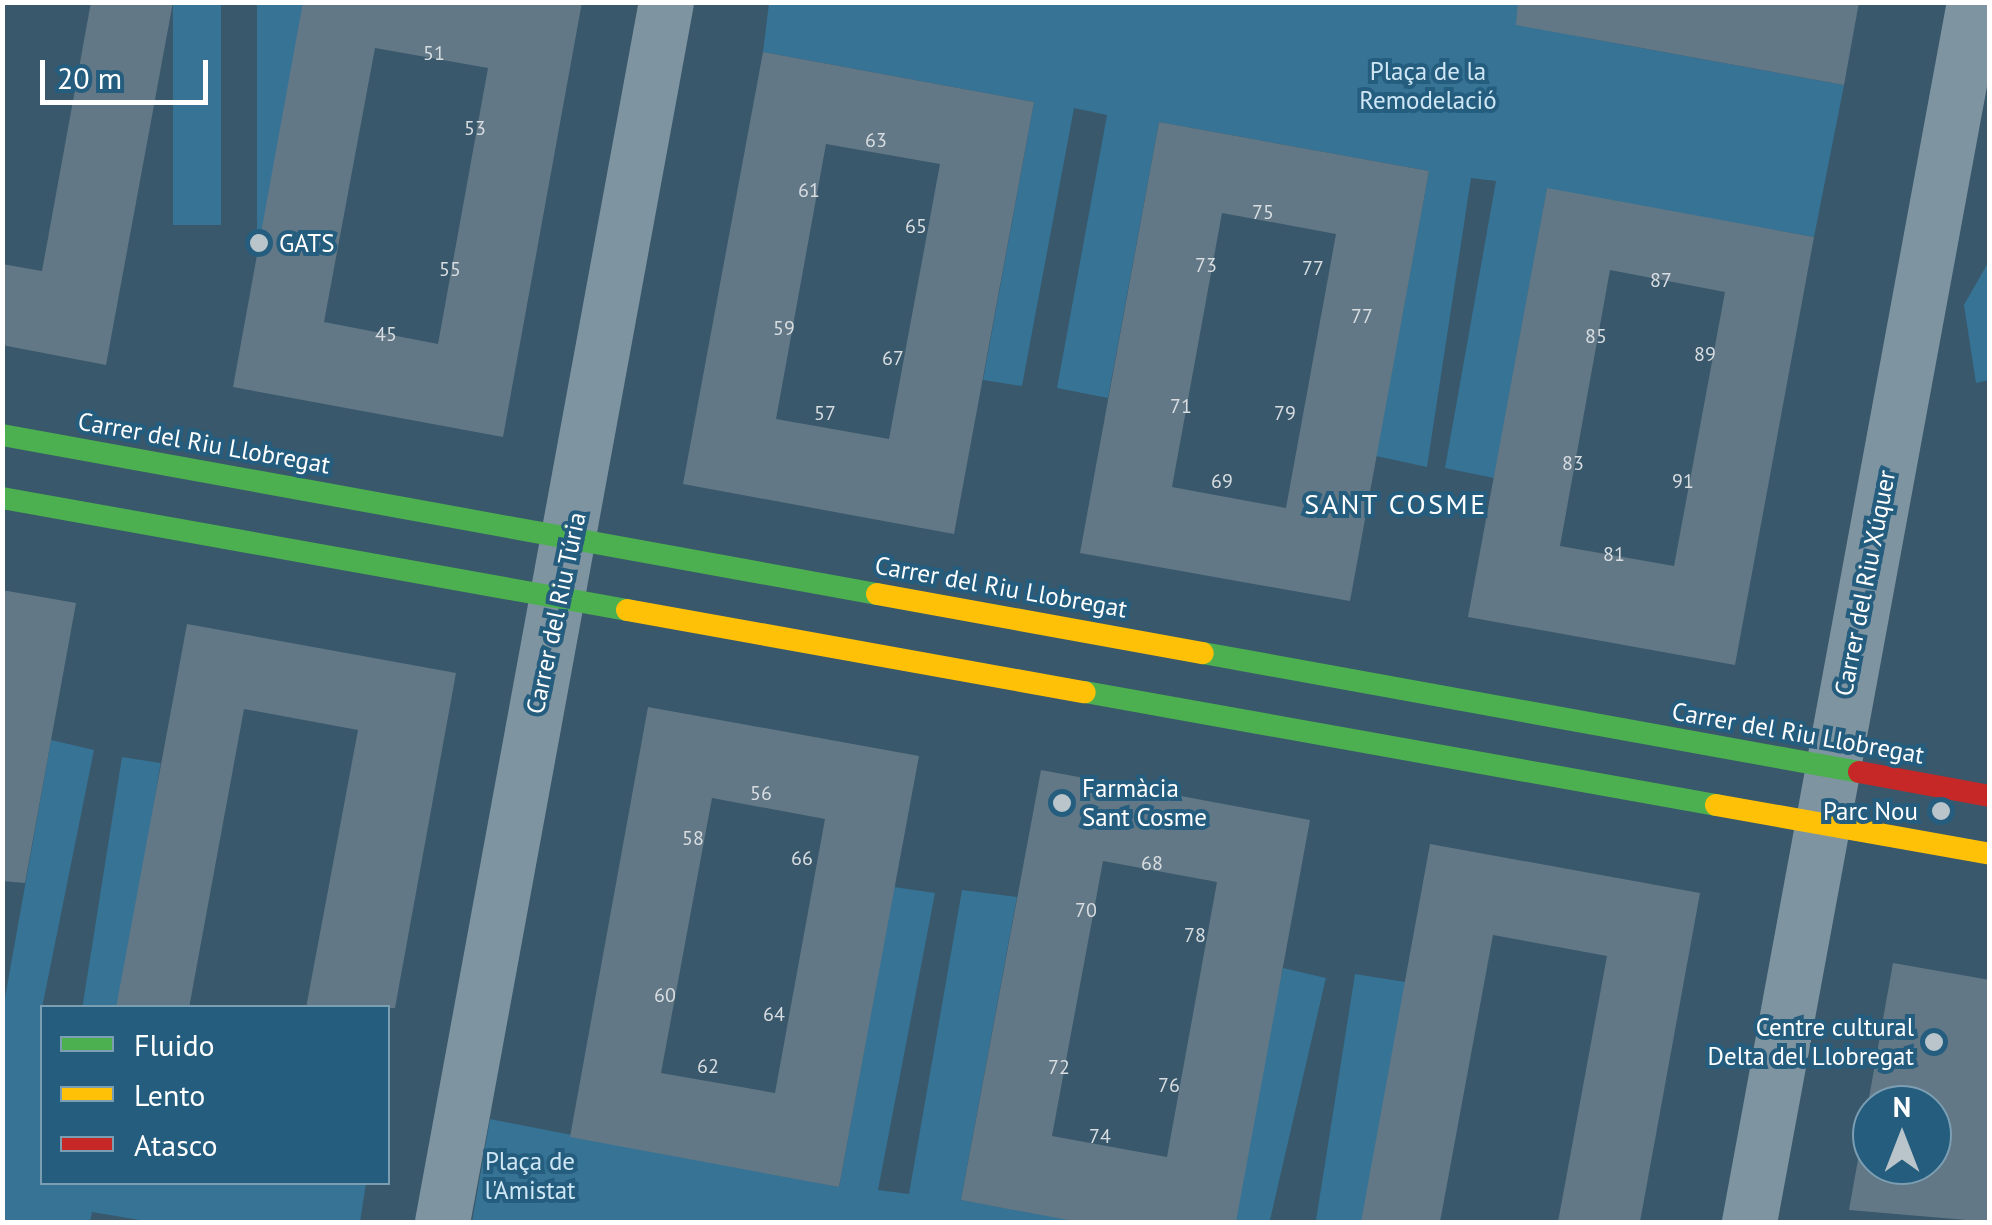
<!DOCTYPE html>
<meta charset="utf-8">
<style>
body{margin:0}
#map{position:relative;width:1992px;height:1225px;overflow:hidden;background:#39586b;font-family:"PT Sans",sans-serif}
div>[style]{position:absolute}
.green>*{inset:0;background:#367395;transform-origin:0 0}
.building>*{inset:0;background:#627886}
.street>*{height:55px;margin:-27.5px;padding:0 27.5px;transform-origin:27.5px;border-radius:27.5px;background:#7f94a1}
.fast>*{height:22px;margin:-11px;padding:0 11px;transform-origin:11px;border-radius:11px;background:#4caf50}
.slow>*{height:22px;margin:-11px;padding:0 11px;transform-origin:11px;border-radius:11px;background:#ffc107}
.jam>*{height:22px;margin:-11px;padding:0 11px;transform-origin:11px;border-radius:11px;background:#c62828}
.dots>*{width:28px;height:28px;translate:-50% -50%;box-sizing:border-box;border:5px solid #255d7f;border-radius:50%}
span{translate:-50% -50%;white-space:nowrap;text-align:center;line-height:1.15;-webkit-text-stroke:8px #255d7f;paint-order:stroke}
.number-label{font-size:20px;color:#d8dde1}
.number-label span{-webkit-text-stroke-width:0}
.park-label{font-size:25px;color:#cfe7f5}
.poi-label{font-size:25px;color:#fff}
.left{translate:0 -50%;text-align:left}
.right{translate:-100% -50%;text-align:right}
.street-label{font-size:25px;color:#fff}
.neighbourhood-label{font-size:28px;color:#fff;letter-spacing:2.5px}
.frame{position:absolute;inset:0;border:5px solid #fff;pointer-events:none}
.legend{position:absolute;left:40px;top:1005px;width:350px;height:180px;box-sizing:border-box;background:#255d7f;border:2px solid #7c9eb2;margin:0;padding:12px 18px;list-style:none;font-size:30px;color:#fff}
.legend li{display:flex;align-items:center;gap:20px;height:50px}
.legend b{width:50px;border:2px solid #7c9eb2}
.north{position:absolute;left:1852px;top:1085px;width:100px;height:100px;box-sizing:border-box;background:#255d7f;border:2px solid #7c9eb2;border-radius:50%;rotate:0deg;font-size:28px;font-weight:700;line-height:40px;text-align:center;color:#fff}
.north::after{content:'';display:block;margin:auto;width:35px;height:45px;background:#bac5cb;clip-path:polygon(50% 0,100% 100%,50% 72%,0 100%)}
.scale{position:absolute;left:40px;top:60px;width:168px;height:45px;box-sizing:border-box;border:5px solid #fff;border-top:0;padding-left:12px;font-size:30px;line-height:35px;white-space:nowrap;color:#fff;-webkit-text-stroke:8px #255d7f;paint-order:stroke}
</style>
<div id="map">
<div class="green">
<div style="clip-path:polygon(1587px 2px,1581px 37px,1844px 85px,1814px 237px,1547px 189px,1494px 478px,1445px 468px,1496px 181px,1471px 178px,1427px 467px,1376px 456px,1429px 171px,1159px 122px,1108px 398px,1057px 388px,1107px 115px,1074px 108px,1022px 386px,983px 380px,1034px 102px,763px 52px,769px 3px)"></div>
<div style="left:173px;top:3px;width:48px;height:222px"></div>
<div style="left:257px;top:3px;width:46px;height:235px"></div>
<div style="clip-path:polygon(1989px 261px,1989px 380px,1976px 383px,1964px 305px)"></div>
<div style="clip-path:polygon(51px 740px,94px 750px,42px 1008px,42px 1182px,366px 1183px,360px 1222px,152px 1222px,92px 1212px,90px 1222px,3px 1222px,3px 1009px)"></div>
<div style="left:122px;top:757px;width:39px;height:256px;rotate:9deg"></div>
<div style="clip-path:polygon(894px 887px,935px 893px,878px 1190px,909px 1194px,962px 890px,1017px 897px,961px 1200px,1082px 1222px,472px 1222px,490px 1119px,839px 1187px)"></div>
<div style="left:1283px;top:968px;width:44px;height:258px;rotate:13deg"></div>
<div style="left:1355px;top:974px;width:51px;height:252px;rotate:9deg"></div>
</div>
<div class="building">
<div style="clip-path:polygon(91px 2px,173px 2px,106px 365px,2px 345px,2px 264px,42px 271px)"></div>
<div style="clip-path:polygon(evenodd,303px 2px,582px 2px,503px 437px,233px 387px,303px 2px,375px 48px,488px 68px,438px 344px,324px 322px,375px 48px)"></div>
<div style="clip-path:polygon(1518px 2px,1859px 2px,1844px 85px,1516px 25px)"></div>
<div style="clip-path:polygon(evenodd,763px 52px,1034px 102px,954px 534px,683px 484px,763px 52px,826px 144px,940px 164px,889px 439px,776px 419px,826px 144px)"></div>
<div style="clip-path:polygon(evenodd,1159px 122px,1429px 171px,1350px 601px,1080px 553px,1159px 122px,1222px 213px,1336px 234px,1286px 508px,1172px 487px,1222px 213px)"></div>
<div style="clip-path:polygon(evenodd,1547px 188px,1814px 237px,1735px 665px,1468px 617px,1547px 188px,1610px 270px,1725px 292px,1674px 566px,1560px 546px,1610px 270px)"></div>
<div style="clip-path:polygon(2px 590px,76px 603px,25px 883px,2px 881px)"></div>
<div style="clip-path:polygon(187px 624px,456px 673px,395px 1008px,306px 1008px,358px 730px,244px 709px,189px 1008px,116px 1008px)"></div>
<div style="clip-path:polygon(evenodd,648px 707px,919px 756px,839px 1187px,570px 1137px,648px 707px,712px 798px,825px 819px,775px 1093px,661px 1073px,712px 798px)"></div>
<div style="clip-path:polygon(evenodd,1041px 770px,1310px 820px,1236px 1222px,1079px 1222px,961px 1200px,1041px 770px,1103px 861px,1217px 882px,1167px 1157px,1052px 1136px,1103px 861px)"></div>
<div style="clip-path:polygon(1430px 844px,1700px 893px,1640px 1222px,1558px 1222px,1607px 956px,1493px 935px,1440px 1222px,1361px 1222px)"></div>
<div style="clip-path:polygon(evenodd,1893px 963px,1990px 980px,1990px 1222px,1849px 1210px,1893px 963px,1872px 1105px,1932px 1105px,1932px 1165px,1872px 1165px,1872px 1105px)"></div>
</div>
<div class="street">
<div style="left:442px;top:1222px;width:1240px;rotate:-79.6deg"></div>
<div style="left:1749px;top:1222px;width:1241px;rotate:-79.55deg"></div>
</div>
<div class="fast">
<div style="left:2px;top:435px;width:889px;rotate:10.3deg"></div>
<div style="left:2px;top:498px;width:635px;rotate:10.16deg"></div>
<div style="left:1203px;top:653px;width:667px;rotate:10.28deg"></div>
<div style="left:1085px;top:692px;width:641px;rotate:10.15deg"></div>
</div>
<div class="slow">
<div style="left:877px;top:594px;width:331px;rotate:10.3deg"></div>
<div style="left:627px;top:610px;width:465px;rotate:10.2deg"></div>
<div style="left:1716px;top:805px;width:278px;rotate:10.1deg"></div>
</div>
<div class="jam">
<div style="left:1859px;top:772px;width:133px;rotate:10.4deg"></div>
</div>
<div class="dots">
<div style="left:259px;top:243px;background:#bac5cb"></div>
<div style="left:1062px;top:803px;background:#bac5cb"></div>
<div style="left:1941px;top:811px;background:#bac5cb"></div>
<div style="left:1934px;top:1042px;background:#bac5cb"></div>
</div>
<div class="number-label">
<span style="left:434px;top:53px">51</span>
<span style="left:475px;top:128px">53</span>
<span style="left:876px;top:140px">63</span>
<span style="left:809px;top:190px">61</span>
<span style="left:1263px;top:212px">75</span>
<span style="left:916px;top:226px">65</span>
<span style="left:1206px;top:265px">73</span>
<span style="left:1313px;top:268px">77</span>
<span style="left:450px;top:269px">55</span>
<span style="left:1661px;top:280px">87</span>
<span style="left:1362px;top:316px">77</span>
<span style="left:784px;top:328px">59</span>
<span style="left:386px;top:334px">45</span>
<span style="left:1596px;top:336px">85</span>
<span style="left:1705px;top:354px">89</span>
<span style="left:893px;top:358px">67</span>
<span style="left:1181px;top:406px">71</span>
<span style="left:825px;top:413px">57</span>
<span style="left:1285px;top:413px">79</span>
<span style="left:1573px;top:463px">83</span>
<span style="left:1222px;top:481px">69</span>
<span style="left:1683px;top:481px">91</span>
<span style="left:1614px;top:554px">81</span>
<span style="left:761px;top:793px">56</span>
<span style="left:693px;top:838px">58</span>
<span style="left:802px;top:858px">66</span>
<span style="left:1152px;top:863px">68</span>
<span style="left:1086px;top:910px">70</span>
<span style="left:1195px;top:935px">78</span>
<span style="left:665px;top:995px">60</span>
<span style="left:774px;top:1014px">64</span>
<span style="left:708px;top:1066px">62</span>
<span style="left:1059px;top:1067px">72</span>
<span style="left:1169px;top:1085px">76</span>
<span style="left:1100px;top:1136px">74</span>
</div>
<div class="park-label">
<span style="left:1428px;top:86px">Plaça de la<br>Remodelació</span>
<span style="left:530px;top:1176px">Plaça de<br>l'Amistat</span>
</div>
<div class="poi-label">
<span class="left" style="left:279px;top:243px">GATS</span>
<span class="left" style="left:1082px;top:803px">Farmàcia<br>Sant Cosme</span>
<span class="right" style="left:1918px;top:811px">Parc Nou</span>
<span class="right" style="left:1914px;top:1042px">Centre cultural<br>Delta del Llobregat</span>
</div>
<div class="street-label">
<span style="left:204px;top:443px;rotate:10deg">Carrer del Riu Llobregat</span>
<span style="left:1865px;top:583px;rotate:-79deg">Carrer del Riu Xúquer</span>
<span style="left:1001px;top:587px;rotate:10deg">Carrer del Riu Llobregat</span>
<span style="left:556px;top:613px;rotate:-78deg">Carrer del Riu Túria</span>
<span style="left:1798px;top:733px;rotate:10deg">Carrer del Riu Llobregat</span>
</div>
<div class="neighbourhood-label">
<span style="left:1396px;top:504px">SANT COSME</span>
</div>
<div class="frame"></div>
<ul class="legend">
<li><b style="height:12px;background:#4caf50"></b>Fluido</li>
<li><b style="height:12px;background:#ffc107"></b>Lento</li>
<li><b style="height:12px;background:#c62828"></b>Atasco</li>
</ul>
<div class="north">N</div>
<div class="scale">20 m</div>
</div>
